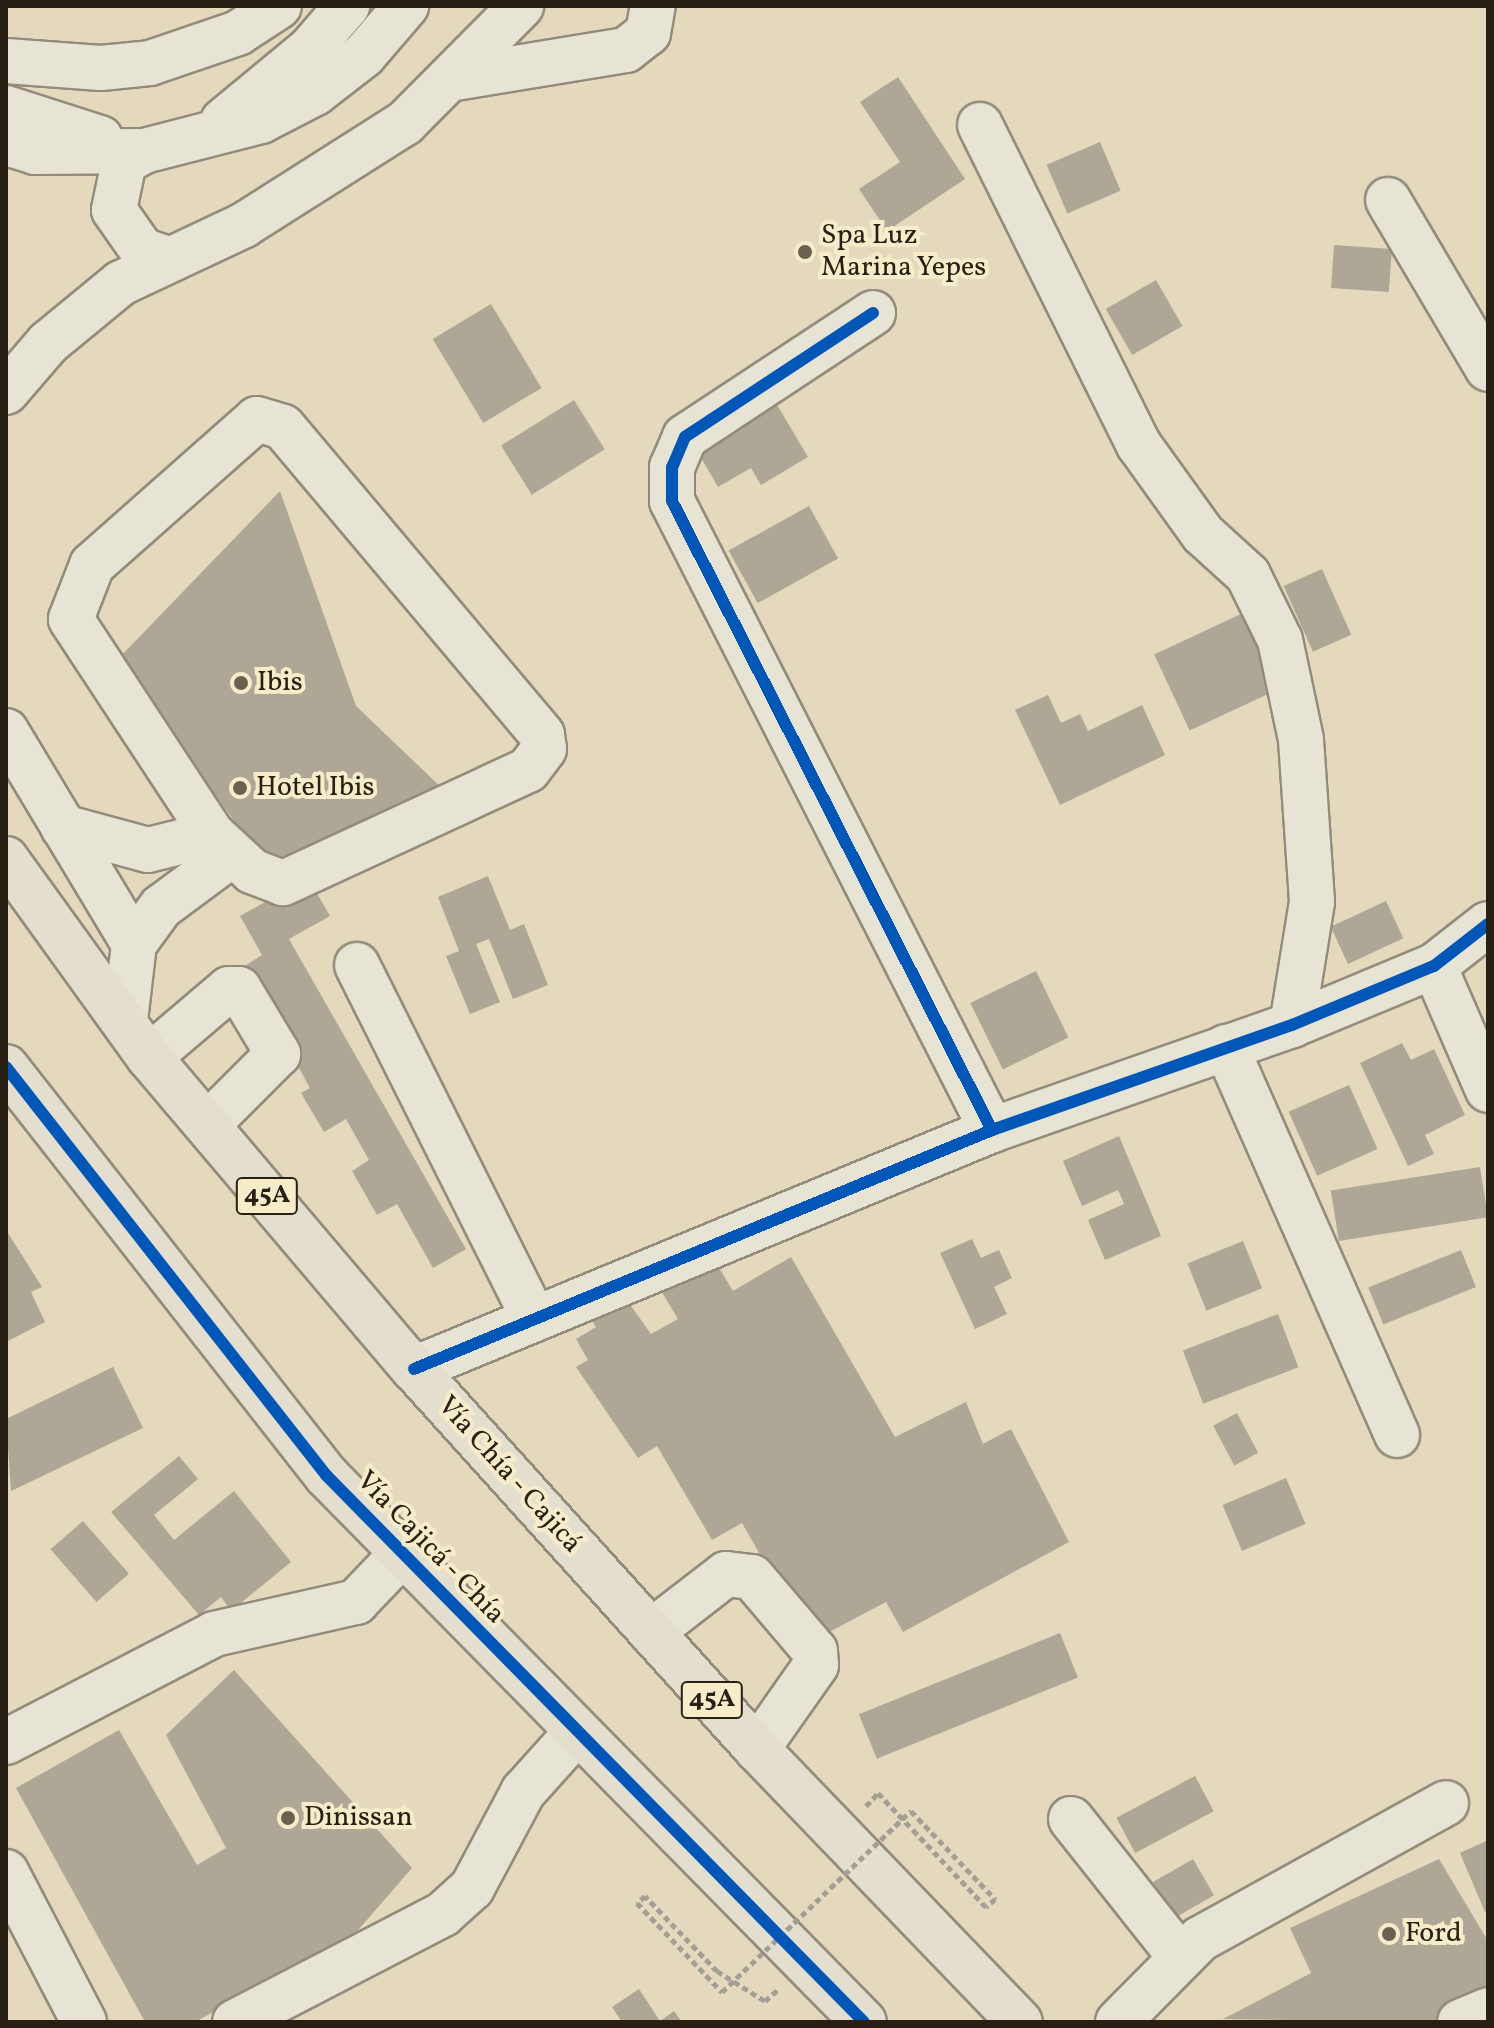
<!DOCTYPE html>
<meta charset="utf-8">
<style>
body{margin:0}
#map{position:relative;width:1494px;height:2028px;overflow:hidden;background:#e4d9bd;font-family:Vollkorn,serif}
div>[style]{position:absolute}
.building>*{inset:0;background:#afa795;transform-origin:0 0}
.path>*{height:5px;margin-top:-2.5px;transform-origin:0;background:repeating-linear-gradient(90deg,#a49f94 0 6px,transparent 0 10px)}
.roads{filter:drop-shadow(2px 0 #938c7b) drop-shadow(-2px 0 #938c7b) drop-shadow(0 2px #938c7b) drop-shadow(0 -2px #938c7b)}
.minor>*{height:44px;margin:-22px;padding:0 22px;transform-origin:22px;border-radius:22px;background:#e7e3d5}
.highway>*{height:44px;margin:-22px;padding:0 22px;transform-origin:22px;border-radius:22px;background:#e3dece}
.path-bridge>*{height:5px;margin-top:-2.5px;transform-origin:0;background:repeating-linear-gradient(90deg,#a49f94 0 6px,transparent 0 10px)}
.cycleway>*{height:12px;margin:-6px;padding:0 6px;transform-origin:6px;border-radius:6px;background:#0057b8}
.dots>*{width:22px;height:22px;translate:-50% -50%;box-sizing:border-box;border:4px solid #f7ecca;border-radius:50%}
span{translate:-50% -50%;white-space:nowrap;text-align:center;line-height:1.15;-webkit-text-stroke:8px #f7ecca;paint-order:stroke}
.shield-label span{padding:2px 6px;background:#f7ecca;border:2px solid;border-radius:6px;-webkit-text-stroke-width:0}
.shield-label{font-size:26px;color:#282015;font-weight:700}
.poi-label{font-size:28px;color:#282015}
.left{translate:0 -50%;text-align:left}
.street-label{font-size:28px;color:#282015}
.frame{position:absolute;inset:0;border:8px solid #282015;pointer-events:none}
</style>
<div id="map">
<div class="building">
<div style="clip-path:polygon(898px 77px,965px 179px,887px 231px,859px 189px,900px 162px,860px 102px)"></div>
<div style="left:1100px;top:142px;width:53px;height:58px;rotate:67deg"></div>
<div style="left:1334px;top:245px;width:58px;height:43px;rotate:4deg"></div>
<div style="left:1156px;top:280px;width:53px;height:58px;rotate:60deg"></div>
<div style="left:491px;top:304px;width:98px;height:68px;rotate:59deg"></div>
<div style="clip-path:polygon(773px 398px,808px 457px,761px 485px,751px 468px,718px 487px,693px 444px)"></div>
<div style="left:574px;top:400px;width:58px;height:86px;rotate:58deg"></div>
<div style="clip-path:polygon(280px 491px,356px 706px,446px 792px,273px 874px,117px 660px)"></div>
<div style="left:809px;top:506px;width:60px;height:92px;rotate:61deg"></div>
<div style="left:1322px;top:569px;width:72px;height:42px;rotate:66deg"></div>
<div style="left:1243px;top:613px;width:84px;height:98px;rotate:65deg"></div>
<div style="clip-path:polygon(1048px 695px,1061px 723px,1080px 714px,1088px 731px,1142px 705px,1165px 755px,1060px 805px,1015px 710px)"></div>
<div style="clip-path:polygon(488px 876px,510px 930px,524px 924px,548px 985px,513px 999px,489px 939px,476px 944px,500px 1002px,470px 1014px,446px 956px,459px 951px,438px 897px)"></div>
<div style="clip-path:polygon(308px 878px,330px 916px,289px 939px,466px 1249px,433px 1268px,397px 1204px,377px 1215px,352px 1171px,369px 1160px,346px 1119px,324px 1132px,301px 1093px,310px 1088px,267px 1010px,235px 972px,262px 955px,240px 916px)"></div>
<div style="left:1386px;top:901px;width:41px;height:61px;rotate:65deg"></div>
<div style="left:1036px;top:971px;width:74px;height:73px;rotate:64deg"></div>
<div style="clip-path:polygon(1402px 1043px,1411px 1060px,1434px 1049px,1465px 1115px,1425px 1135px,1434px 1154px,1408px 1166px,1360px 1063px)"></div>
<div style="left:1349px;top:1085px;width:70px;height:66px;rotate:66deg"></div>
<div style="clip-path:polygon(1119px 1136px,1161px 1236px,1105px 1260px,1088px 1220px,1124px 1204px,1118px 1190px,1082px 1206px,1063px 1161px)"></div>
<div style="left:1480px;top:1167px;width:51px;height:151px;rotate:81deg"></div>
<div style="clip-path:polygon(6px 1230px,42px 1287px,31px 1292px,45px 1322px,6px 1342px)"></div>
<div style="clip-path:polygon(972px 1239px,981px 1258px,999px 1250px,1012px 1278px,994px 1287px,1007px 1314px,975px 1329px,940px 1253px)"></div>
<div style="left:1243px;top:1241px;width:51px;height:60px;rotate:68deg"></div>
<div style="left:1461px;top:1250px;width:40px;height:100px;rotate:68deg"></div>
<div style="clip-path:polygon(791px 1257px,895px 1437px,966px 1402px,983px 1444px,1011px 1429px,1069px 1542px,903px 1632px,886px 1602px,810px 1642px,742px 1523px,712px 1540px,657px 1446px,638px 1458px,576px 1367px,588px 1360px,576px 1339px,596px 1327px,591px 1319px,626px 1299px,651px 1334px,678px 1319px,660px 1289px,713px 1258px,733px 1291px)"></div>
<div style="left:1278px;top:1314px;width:57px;height:102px;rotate:69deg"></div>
<div style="clip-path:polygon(113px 1367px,143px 1428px,11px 1491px,6px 1419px)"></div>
<div style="left:1237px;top:1413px;width:45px;height:27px;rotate:62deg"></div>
<div style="clip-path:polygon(179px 1456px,198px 1479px,154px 1515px,174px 1540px,234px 1491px,291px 1562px,231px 1611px,221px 1597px,199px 1615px,111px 1512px)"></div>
<div style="left:1286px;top:1478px;width:50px;height:69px;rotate:67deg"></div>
<div style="left:83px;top:1521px;width:70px;height:43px;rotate:49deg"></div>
<div style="left:1060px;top:1633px;width:48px;height:217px;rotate:68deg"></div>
<div style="clip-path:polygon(234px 1670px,412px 1868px,353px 1936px,195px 2022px,145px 2022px,16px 1788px,119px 1730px,197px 1865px,226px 1848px,166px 1735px)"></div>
<div style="left:1195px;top:1776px;width:40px;height:89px;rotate:62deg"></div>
<div style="clip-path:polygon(1488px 1840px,1488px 1911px,1485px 1912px,1460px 1853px)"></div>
<div style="left:1193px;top:1859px;width:42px;height:46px;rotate:60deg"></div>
<div style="clip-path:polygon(1439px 1859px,1488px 1941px,1488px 1996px,1434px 2022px,1223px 2019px,1311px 1973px,1290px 1928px)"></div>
<div style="clip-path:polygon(639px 1989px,660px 2021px,674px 2011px,682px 2022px,622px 2022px,612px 2007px)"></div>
</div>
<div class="path">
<div style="left:866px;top:1806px;width:18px;rotate:-47deg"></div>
<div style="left:878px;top:1793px;width:54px;rotate:46.5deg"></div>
<div style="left:717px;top:1971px;width:57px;rotate:32deg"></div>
<div style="left:765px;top:2001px;width:18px;rotate:-41deg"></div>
</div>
<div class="roads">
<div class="minor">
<div style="left:6px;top:61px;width:95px;rotate:4.2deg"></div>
<div style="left:101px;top:68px;width:49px;rotate:-5.8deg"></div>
<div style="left:150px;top:63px;width:93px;rotate:-18.8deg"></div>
<div style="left:238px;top:33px;width:49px;rotate:-33.4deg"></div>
<div style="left:455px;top:78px;width:173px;rotate:-9.3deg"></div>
<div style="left:626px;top:50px;width:28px;rotate:-38deg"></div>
<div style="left:648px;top:33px;width:27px;rotate:-80deg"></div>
<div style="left:6px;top:108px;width:99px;rotate:17.7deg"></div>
<div style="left:223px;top:121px;width:113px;rotate:-39.6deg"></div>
<div style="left:310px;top:49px;width:57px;rotate:-49.3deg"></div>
<div style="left:980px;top:125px;width:357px;rotate:63.6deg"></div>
<div style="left:1139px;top:445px;width:110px;rotate:54.3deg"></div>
<div style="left:1203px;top:534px;width:61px;rotate:42.3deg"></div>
<div style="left:1248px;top:575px;width:72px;rotate:63.8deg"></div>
<div style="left:1280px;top:640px;width:102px;rotate:78.1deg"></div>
<div style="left:1301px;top:740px;width:162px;rotate:86.1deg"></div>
<div style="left:1312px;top:902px;width:125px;rotate:99.2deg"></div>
<div style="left:6px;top:143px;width:30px;rotate:17deg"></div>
<div style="left:35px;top:152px;width:109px;rotate:-0.5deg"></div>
<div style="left:144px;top:151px;width:121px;rotate:-14.4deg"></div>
<div style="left:261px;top:121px;width:61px;rotate:-27.4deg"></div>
<div style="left:315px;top:93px;width:62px;rotate:-37.8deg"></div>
<div style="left:364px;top:55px;width:65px;rotate:-49.4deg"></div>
<div style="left:144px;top:151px;width:23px;rotate:151deg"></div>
<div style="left:124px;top:162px;width:49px;rotate:101.8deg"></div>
<div style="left:114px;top:210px;width:49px;rotate:55deg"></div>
<div style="left:142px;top:250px;width:24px;rotate:19deg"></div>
<div style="left:1388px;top:200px;width:196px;rotate:59.4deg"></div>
<div style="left:873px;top:313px;width:225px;rotate:146.6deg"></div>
<div style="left:685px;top:437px;width:33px;rotate:113deg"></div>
<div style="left:672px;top:467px;width:34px;rotate:90deg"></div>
<div style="left:672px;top:501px;width:706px;rotate:63.04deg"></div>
<div style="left:6px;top:392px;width:65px;rotate:-49.4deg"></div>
<div style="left:48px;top:343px;width:94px;rotate:-39.4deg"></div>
<div style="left:121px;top:283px;width:136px;rotate:-25.2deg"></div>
<div style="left:244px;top:225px;width:191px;rotate:-32.4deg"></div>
<div style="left:405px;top:123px;width:165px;rotate:-45.2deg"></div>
<div style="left:257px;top:419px;width:27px;rotate:17deg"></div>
<div style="left:283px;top:427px;width:402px;rotate:49.9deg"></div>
<div style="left:542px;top:735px;width:14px;rotate:82deg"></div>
<div style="left:544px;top:749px;width:26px;rotate:127deg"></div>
<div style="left:528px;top:770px;width:270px;rotate:155.2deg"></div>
<div style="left:283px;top:883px;width:33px;rotate:-159deg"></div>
<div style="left:252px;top:871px;width:54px;rotate:-137.2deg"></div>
<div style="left:212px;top:834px;width:257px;rotate:-123.3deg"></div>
<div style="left:71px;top:619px;width:58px;rotate:-68.7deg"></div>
<div style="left:92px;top:565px;width:220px;rotate:-41.5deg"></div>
<div style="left:6px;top:731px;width:249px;rotate:59deg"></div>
<div style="left:134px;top:944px;width:78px;rotate:96.7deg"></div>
<div style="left:63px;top:827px;width:88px;rotate:15.1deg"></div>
<div style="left:148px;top:850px;width:66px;rotate:-14deg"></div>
<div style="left:134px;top:944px;width:46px;rotate:-53.9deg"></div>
<div style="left:161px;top:907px;width:86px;rotate:-36.5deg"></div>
<div style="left:357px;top:965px;width:395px;rotate:63.4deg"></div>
<div style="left:1434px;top:966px;width:135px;rotate:66.5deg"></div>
<div style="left:1226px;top:1047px;width:424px;rotate:66.2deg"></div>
<div style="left:149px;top:1057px;width:105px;rotate:-40.4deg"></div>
<div style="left:229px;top:989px;width:10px"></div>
<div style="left:239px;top:989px;width:76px;rotate:59deg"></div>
<div style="left:278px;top:1054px;width:100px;rotate:135deg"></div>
<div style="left:414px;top:1369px;width:625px;rotate:-22.46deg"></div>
<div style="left:992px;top:1130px;width:318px;rotate:-19.3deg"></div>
<div style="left:1292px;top:1025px;width:154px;rotate:-22.6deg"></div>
<div style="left:1434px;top:966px;width:68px;rotate:-37.9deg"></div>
<div style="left:651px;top:1632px;width:95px;rotate:-37.7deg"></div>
<div style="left:726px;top:1574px;width:26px;rotate:7deg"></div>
<div style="left:752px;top:1577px;width:97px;rotate:49.6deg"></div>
<div style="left:815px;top:1651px;width:14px;rotate:86deg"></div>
<div style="left:816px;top:1665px;width:103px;rotate:125.1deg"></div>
<div style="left:6px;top:1742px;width:234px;rotate:-27.4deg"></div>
<div style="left:214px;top:1634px;width:146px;rotate:-12.7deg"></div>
<div style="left:356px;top:1602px;width:65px;rotate:-46.2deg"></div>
<div style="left:1071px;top:1819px;width:172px;rotate:51.6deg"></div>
<div style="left:6px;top:1872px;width:169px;rotate:62.5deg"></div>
<div style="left:235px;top:2022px;width:234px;rotate:-27.4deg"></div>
<div style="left:443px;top:1914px;width:39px;rotate:-42deg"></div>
<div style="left:472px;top:1888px;width:109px;rotate:-62deg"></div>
<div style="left:523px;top:1792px;width:79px;rotate:-48.1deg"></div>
<div style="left:1118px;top:2022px;width:117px;rotate:-45.3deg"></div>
<div style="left:1200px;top:1939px;width:281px;rotate:-28.9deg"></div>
<div style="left:1460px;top:2022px;width:30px;rotate:-23deg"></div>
</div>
<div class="highway">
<div style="left:6px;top:859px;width:244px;rotate:54.2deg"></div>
<div style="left:149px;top:1057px;width:409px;rotate:49.7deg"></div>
<div style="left:414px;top:1369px;width:512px;rotate:47.93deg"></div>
<div style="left:757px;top:1749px;width:379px;rotate:46.1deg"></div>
<div style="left:6px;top:1067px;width:519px;rotate:51.89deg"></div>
<div style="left:326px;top:1475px;width:767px;rotate:45.48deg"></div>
</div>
</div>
<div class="path-bridge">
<div style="left:717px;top:1971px;width:104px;rotate:-133.8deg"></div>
<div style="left:645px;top:1896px;width:11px;rotate:139deg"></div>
<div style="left:637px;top:1903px;width:123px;rotate:46.3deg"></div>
<div style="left:722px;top:1992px;width:262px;rotate:-43.8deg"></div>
<div style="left:911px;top:1811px;width:122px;rotate:46.3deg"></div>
<div style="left:995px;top:1899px;width:12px;rotate:138deg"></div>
<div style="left:986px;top:1907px;width:103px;rotate:-133.4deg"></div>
</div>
<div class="cycleway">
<div style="left:873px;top:313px;width:225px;rotate:146.6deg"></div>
<div style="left:685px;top:437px;width:33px;rotate:113deg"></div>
<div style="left:672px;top:467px;width:34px;rotate:90deg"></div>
<div style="left:672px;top:501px;width:706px;rotate:63.04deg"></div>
<div style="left:6px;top:1067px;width:519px;rotate:51.89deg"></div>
<div style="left:326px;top:1475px;width:767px;rotate:45.48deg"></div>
<div style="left:414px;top:1369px;width:625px;rotate:-22.46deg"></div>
<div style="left:992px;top:1130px;width:318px;rotate:-19.3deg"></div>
<div style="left:1292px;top:1025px;width:154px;rotate:-22.6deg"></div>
<div style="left:1434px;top:966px;width:68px;rotate:-37.9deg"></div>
</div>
<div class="dots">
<div style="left:805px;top:252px;background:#6a6150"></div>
<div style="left:241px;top:683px;background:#6a6150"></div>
<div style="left:240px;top:788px;background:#6a6150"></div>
<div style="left:288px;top:1818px;background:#6a6150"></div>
<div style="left:1389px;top:1934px;background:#6a6150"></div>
</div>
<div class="shield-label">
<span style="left:267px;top:1196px">45A</span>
<span style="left:712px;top:1700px">45A</span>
</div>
<div class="poi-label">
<span class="left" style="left:821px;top:252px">Spa Luz<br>Marina Yepes</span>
<span class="left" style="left:257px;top:683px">Ibis</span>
<span class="left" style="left:256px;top:788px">Hotel Ibis</span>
<span class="left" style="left:304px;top:1818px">Dinissan</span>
<span class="left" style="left:1405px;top:1934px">Ford</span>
</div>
<div class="street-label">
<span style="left:509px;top:1475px;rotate:48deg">Vía Chía - Cajicá</span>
<span style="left:430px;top:1548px;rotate:46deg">Vía Cajicá - Chía</span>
</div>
<div class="frame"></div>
</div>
